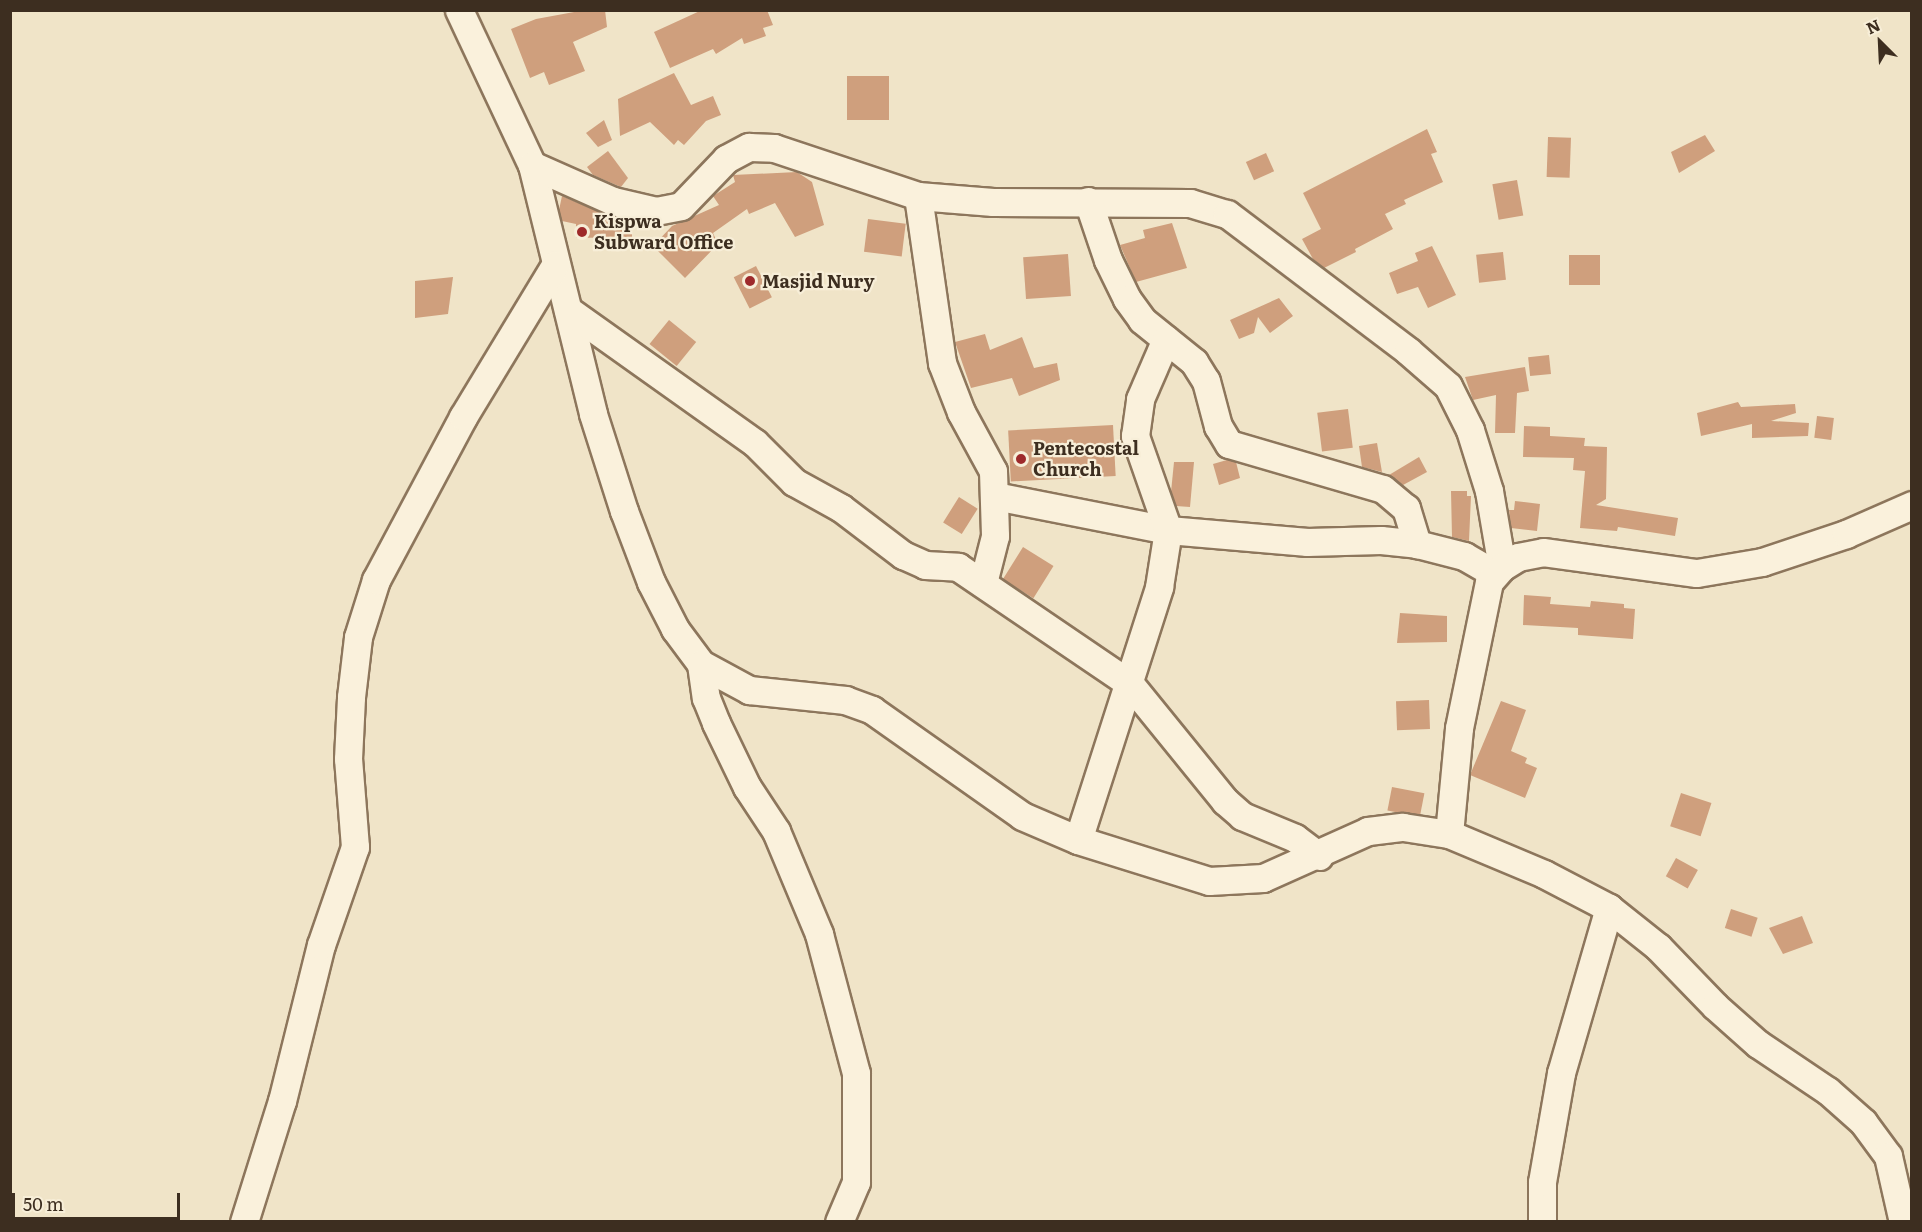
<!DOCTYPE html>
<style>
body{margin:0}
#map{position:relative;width:1922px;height:1232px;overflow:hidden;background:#f0e4c8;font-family:Literata,serif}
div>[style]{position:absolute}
.building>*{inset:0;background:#cf9f7d;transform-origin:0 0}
.roads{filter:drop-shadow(2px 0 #8d765c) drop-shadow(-2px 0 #8d765c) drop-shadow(0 2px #8d765c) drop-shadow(0 -2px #8d765c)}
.street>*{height:27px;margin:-13.5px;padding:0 13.5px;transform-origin:13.5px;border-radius:13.5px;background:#faf1dc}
.dots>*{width:16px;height:16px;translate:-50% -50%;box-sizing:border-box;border:3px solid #f7eed8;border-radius:50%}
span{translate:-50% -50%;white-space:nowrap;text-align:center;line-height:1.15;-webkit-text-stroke:4.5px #f7eed8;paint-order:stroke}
.poi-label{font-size:18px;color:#3d2e20;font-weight:700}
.left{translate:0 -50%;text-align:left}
.frame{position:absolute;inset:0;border:12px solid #3d2e20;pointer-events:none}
.north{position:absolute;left:1850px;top:12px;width:60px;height:60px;-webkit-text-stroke:4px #f7eed8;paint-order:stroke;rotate:336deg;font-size:16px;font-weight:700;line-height:24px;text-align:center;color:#3d2e20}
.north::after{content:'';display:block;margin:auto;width:21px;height:27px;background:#3d2e20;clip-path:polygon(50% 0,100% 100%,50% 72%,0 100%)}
.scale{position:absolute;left:12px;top:1193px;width:168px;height:27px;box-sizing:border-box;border:3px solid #3d2e20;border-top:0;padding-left:8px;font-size:18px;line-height:21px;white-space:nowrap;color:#3d2e20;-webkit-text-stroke:4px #f7eed8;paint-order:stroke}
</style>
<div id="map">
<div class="building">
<div style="clip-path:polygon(585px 10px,605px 10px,607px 27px,573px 42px,585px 71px,549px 85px,544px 72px,530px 78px,511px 29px,536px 19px)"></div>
<div style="clip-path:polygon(702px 10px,767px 10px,773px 25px,763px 28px,766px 36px,744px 44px,742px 38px,716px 54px,713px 49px,670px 68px,654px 32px)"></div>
<div style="clip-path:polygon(674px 73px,691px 105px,713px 96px,721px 115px,706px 121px,684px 145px,678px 140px,674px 145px,650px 122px,620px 136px,618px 99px)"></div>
<div style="left:889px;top:76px;width:44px;height:42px;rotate:90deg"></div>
<div style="clip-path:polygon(604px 120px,612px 140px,598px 147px,586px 133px)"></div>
<div style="clip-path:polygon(1427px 129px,1437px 152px,1431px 154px,1443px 182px,1404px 200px,1406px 204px,1385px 214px,1393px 229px,1355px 249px,1356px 252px,1324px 268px,1313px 259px,1302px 239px,1321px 229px,1303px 193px)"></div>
<div style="clip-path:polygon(1705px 135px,1715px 151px,1679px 173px,1671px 152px)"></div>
<div style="left:1548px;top:137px;width:23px;height:40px;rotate:2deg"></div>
<div style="clip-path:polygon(608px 151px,628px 178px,621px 187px,593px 175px,587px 167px)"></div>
<div style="left:1266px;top:153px;width:20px;height:22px;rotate:66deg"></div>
<div style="clip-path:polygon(797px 172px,812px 182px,824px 225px,795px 237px,775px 203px,749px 214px,747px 209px,713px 233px,718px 244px,685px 278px,653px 246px,672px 226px,719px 205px,713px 196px,735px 182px,733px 175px)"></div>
<div style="left:1517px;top:180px;width:36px;height:25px;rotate:80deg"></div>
<div style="clip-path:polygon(562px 196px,607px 215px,632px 222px,632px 237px,576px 238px,576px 224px,562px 221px,559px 210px)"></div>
<div style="left:868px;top:219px;width:38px;height:33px;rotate:7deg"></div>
<div style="clip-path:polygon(1172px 223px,1187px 268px,1136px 282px,1120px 245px,1145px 238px,1143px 230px)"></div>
<div style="clip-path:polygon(1432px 246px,1456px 295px,1428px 308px,1418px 287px,1397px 294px,1389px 273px,1418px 261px,1415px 253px)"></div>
<div style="left:1503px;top:252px;width:28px;height:27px;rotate:84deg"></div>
<div style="left:1068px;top:254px;width:42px;height:45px;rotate:86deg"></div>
<div style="left:1569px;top:255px;width:31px;height:30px"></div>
<div style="left:756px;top:266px;width:35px;height:25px;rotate:63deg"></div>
<div style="clip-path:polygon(453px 277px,448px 314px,415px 318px,415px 281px)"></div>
<div style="clip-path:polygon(1279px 298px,1293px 316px,1270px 333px,1258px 317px,1254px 333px,1239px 339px,1230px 320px)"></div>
<div style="left:669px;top:320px;width:35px;height:31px;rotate:39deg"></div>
<div style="clip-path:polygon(985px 334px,990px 350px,1022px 337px,1034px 368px,1057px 363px,1060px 380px,1019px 396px,1012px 378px,971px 388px,955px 342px)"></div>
<div style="left:1549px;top:355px;width:19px;height:21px;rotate:84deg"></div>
<div style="clip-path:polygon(1525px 367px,1529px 391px,1517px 393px,1515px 433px,1495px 433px,1496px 395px,1473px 400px,1465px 377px)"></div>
<div style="clip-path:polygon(1738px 402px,1741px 407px,1795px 404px,1796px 413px,1771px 421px,1809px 423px,1808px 436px,1752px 438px,1752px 424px,1701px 436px,1697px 413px)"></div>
<div style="left:1348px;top:409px;width:39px;height:31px;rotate:83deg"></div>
<div style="left:1817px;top:416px;width:17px;height:22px;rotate:7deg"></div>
<div style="left:1113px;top:425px;width:51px;height:105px;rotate:87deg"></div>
<div style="clip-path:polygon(1524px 426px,1550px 427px,1550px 436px,1585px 438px,1584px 446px,1607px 447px,1606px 499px,1596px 505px,1678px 518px,1675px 536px,1618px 527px,1617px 531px,1580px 528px,1585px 471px,1573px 470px,1574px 458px,1523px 457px)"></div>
<div style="clip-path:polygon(1377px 443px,1382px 472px,1362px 467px,1359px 446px)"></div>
<div style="clip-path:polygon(1419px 457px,1427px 472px,1403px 485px,1389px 475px)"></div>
<div style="clip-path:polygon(1227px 460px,1236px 462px,1240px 478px,1219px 485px,1213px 464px)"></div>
<div style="clip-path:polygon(1174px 462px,1194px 462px,1190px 507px,1176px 506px,1171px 492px)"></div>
<div style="clip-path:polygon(1451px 491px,1467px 491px,1467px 496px,1471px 496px,1469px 541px,1452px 537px)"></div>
<div style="left:959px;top:497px;width:22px;height:30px;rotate:32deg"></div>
<div style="clip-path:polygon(1515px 501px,1540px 504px,1537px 531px,1511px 528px,1509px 510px,1514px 510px)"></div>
<div style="left:1023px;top:547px;width:36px;height:38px;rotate:32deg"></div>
<div style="clip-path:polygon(1524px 595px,1551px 597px,1550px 604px,1590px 607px,1591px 601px,1624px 604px,1624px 608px,1635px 609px,1633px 639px,1578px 635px,1578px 628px,1523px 625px)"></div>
<div style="clip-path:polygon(1400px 613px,1447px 616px,1447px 642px,1397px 643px)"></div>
<div style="left:1429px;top:700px;width:29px;height:33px;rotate:88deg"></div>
<div style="clip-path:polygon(1501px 701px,1526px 710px,1511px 751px,1527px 758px,1525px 763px,1537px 768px,1525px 798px,1470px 775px)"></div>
<div style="left:1392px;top:787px;width:33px;height:24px;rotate:11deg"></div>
<div style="left:1681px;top:793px;width:32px;height:35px;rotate:18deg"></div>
<div style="left:1676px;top:858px;width:25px;height:21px;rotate:29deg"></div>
<div style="left:1731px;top:909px;width:28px;height:20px;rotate:18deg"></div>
<div style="clip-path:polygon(1802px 916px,1813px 943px,1783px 954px,1769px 928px)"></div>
</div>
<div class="roads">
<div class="street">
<div style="left:459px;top:10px;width:171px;rotate:64.8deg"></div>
<div style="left:532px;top:165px;width:256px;rotate:76.2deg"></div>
<div style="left:593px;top:414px;width:102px;rotate:72.3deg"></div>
<div style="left:624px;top:511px;width:76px;rotate:69.2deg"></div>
<div style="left:651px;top:582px;width:53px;rotate:62.9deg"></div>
<div style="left:675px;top:629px;width:44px;rotate:53.4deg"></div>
<div style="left:701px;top:664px;width:55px;rotate:28.4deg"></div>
<div style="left:749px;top:690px;width:97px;rotate:5.9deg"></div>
<div style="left:845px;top:700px;width:29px;rotate:20deg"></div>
<div style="left:872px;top:710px;width:184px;rotate:35.2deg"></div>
<div style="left:1022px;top:816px;width:61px;rotate:23.2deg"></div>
<div style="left:1078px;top:840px;width:137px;rotate:17.4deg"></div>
<div style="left:1209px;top:881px;width:54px;rotate:-3.2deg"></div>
<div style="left:1263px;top:878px;width:115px;rotate:-24.1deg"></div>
<div style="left:1368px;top:831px;width:35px;rotate:-7deg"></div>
<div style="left:1403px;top:827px;width:47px;rotate:8.7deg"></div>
<div style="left:1449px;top:834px;width:103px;rotate:22.8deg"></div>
<div style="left:1544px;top:874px;width:73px;rotate:27.6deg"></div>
<div style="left:1609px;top:908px;width:63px;rotate:38.5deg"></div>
<div style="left:1658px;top:947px;width:82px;rotate:46deg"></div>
<div style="left:1715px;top:1006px;width:57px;rotate:41.5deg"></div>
<div style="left:1758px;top:1044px;width:84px;rotate:33.9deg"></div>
<div style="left:1828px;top:1091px;width:47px;rotate:41.5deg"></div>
<div style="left:1863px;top:1122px;width:42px;rotate:53.7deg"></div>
<div style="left:1888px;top:1156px;width:68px;rotate:77.2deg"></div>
<div style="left:532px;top:165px;width:89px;rotate:24deg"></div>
<div style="left:613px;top:201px;width:44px;rotate:13.1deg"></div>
<div style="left:656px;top:211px;width:25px;rotate:-11deg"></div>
<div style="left:681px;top:206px;width:65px;rotate:-46.2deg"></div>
<div style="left:726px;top:159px;width:26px;rotate:-28deg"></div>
<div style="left:749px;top:147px;width:25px;rotate:2deg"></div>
<div style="left:774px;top:148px;width:152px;rotate:18.4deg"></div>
<div style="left:918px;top:196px;width:75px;rotate:4.6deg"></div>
<div style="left:993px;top:202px;width:197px;rotate:0.3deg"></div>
<div style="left:1190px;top:203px;width:39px;rotate:17deg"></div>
<div style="left:1227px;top:214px;width:227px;rotate:37.1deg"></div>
<div style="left:1408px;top:351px;width:53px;rotate:41.2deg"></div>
<div style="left:1448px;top:386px;width:49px;rotate:63.4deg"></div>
<div style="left:1470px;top:430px;width:64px;rotate:72.7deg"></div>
<div style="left:1489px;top:491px;width:77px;rotate:80.3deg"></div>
<div style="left:918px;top:196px;width:169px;rotate:81.8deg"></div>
<div style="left:942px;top:363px;width:53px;rotate:68.8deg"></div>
<div style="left:961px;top:412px;width:67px;rotate:61.5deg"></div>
<div style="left:993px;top:471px;width:65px;rotate:88.2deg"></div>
<div style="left:995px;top:536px;width:49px;rotate:104.3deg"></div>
<div style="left:1088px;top:201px;width:62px;rotate:71.3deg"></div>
<div style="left:1108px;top:260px;width:43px;rotate:64deg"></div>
<div style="left:1127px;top:299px;width:26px;rotate:54deg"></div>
<div style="left:1142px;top:320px;width:67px;rotate:38.9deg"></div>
<div style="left:1194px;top:362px;width:22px;rotate:58deg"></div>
<div style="left:1206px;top:381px;width:47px;rotate:75.1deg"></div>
<div style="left:1218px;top:426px;width:21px;rotate:59deg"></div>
<div style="left:1229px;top:444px;width:160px;rotate:16.3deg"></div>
<div style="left:1383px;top:489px;width:30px;rotate:40deg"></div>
<div style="left:1406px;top:508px;width:38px;rotate:73deg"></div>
<div style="left:568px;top:310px;width:229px;rotate:35.4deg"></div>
<div style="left:755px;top:443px;width:55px;rotate:45deg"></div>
<div style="left:794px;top:482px;width:54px;rotate:29deg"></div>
<div style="left:841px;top:508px;width:78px;rotate:37.2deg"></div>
<div style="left:903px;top:555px;width:24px;rotate:24deg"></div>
<div style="left:925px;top:565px;width:33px;rotate:3deg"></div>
<div style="left:958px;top:567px;width:208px;rotate:34.2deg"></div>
<div style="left:1130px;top:684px;width:151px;rotate:50.9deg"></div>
<div style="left:1225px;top:801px;width:23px;rotate:41deg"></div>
<div style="left:1242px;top:816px;width:57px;rotate:22.5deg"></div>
<div style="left:1295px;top:838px;width:30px;rotate:37deg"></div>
<div style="left:995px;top:496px;width:176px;rotate:11.1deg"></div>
<div style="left:1168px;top:530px;width:140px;rotate:4.9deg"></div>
<div style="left:1307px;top:542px;width:74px;rotate:-1.5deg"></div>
<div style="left:1381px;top:540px;width:36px;rotate:6deg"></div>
<div style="left:1417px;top:544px;width:49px;rotate:14.3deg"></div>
<div style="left:1464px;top:556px;width:36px;rotate:30deg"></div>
<div style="left:701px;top:664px;width:34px;rotate:82deg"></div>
<div style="left:706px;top:698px;width:27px;rotate:68deg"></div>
<div style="left:716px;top:723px;width:71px;rotate:64.2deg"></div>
<div style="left:747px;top:787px;width:53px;rotate:56.6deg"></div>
<div style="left:776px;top:831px;width:112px;rotate:67.3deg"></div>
<div style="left:819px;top:934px;width:144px;rotate:75.1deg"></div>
<div style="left:856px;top:1073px;width:109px;rotate:90deg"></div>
<div style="left:856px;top:1182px;width:43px;rotate:113deg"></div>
<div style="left:1449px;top:834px;width:106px;rotate:-84.6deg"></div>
<div style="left:1459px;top:728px;width:149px;rotate:-78.4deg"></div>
<div style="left:1489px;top:582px;width:20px;rotate:-49deg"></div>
<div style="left:1502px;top:567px;width:19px;rotate:-32deg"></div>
<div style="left:1518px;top:557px;width:25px;rotate:-11deg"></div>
<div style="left:1543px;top:552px;width:155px;rotate:7.8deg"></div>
<div style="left:1697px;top:573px;width:66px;rotate:-9.6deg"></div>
<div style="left:1762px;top:562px;width:89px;rotate:-18.4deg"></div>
<div style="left:1846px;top:534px;width:72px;rotate:-23.7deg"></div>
<div style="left:1078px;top:840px;width:266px;rotate:-72.2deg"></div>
<div style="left:1159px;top:587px;width:58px;rotate:-81deg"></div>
<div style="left:1168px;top:530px;width:100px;rotate:-109.3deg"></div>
<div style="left:1135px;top:436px;width:37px;rotate:-82deg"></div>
<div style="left:1140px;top:399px;width:65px;rotate:-66.6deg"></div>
<div style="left:244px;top:1222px;width:127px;rotate:-72.6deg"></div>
<div style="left:282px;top:1101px;width:161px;rotate:-76deg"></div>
<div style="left:321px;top:945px;width:104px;rotate:-70.9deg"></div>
<div style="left:355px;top:847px;width:88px;rotate:-94.5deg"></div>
<div style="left:348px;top:759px;width:62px;rotate:-87.2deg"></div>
<div style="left:351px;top:697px;width:60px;rotate:-83.3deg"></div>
<div style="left:358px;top:637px;width:60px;rotate:-72.5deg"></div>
<div style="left:376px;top:580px;width:185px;rotate:-61.9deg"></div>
<div style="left:463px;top:417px;width:178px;rotate:-58.8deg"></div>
<div style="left:1542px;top:1222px;width:40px;rotate:-90deg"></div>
<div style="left:1542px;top:1182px;width:111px;rotate:-80.1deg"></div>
<div style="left:1561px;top:1073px;width:172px;rotate:-73.8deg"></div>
</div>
</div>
<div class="dots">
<div style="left:582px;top:232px;background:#9e2a2b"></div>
<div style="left:750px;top:281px;background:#9e2a2b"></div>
<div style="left:1021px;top:459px;background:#9e2a2b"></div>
</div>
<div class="poi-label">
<span class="left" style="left:594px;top:232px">Kispwa<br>Subward Office</span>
<span class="left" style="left:762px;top:281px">Masjid Nury</span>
<span class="left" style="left:1033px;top:459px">Pentecostal<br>Church</span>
</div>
<div class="frame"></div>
<div class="north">N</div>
<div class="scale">50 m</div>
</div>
